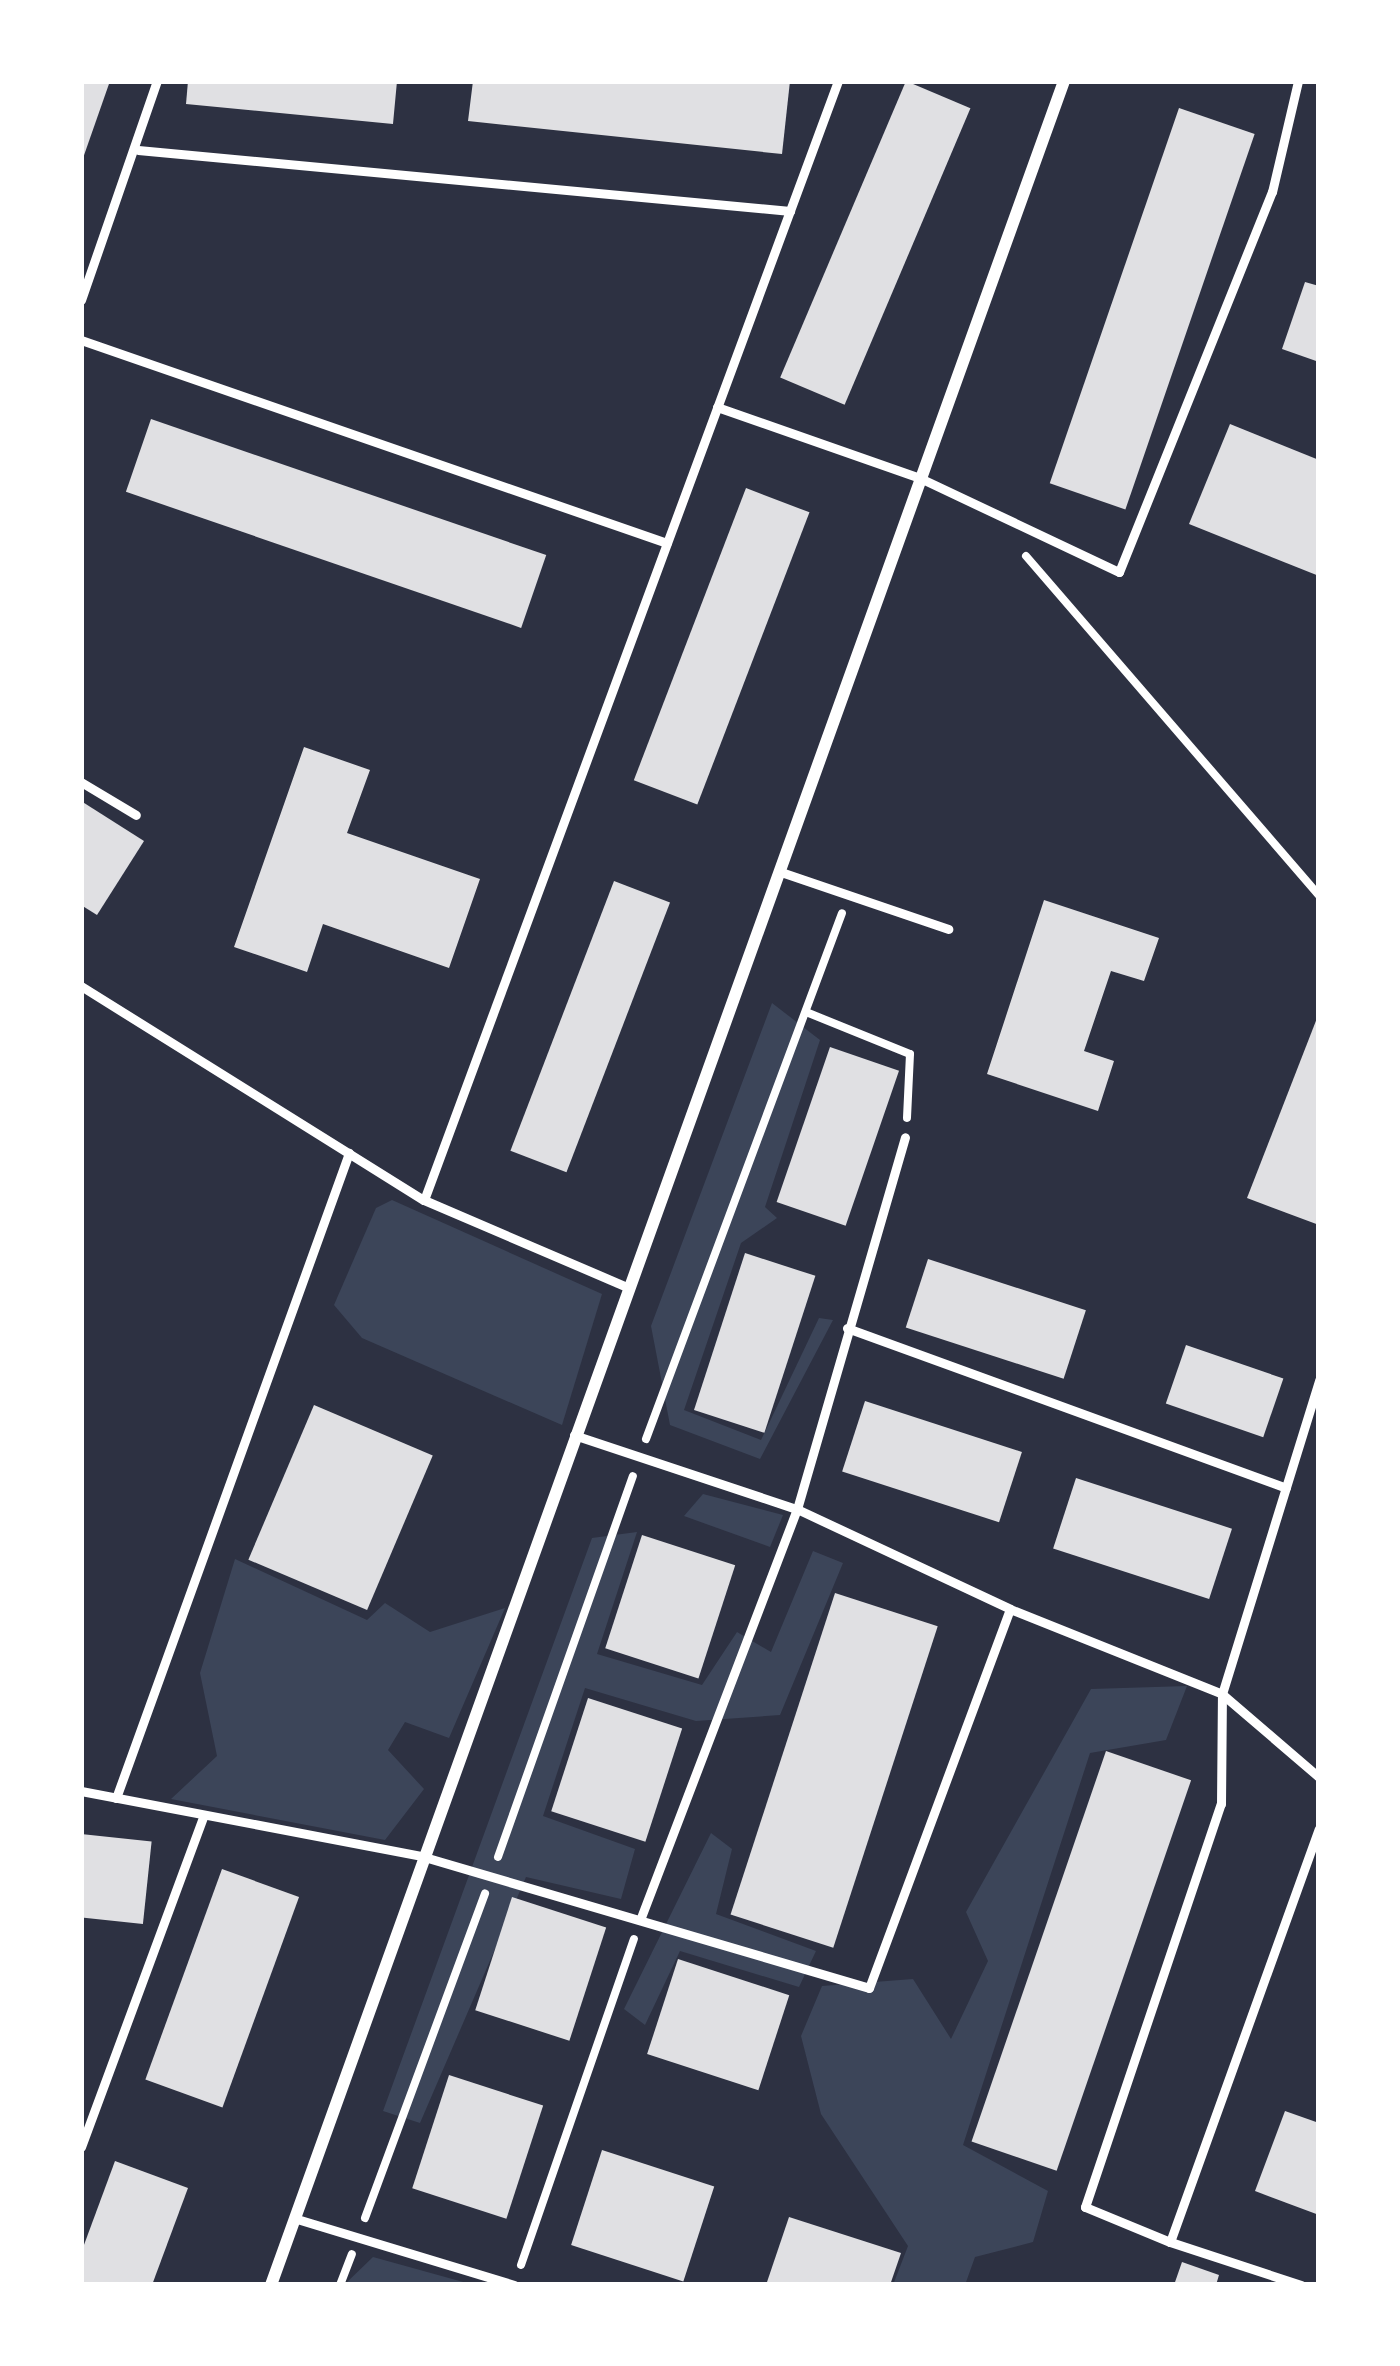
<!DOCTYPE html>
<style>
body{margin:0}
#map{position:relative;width:1400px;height:2366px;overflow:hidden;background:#2d3142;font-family:"IBM Plex Sans",sans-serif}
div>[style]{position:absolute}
.green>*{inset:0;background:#3c4559}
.building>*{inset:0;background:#e0e0e3;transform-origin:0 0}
.path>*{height:8px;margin:-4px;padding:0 4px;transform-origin:4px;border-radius:4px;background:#fff}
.service>*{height:9px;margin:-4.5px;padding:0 4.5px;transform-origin:4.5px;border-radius:4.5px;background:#fff}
.minor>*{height:12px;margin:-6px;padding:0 6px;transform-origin:6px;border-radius:6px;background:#fff}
span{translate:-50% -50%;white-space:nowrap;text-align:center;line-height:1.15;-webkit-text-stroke:9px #fff;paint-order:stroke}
.frame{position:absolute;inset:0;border:84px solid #fff;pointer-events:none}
</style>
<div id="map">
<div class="green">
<div style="clip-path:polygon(772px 1003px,820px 1040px,765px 1207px,777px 1218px,741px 1243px,684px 1410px,761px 1440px,819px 1318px,833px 1320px,760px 1459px,670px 1425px,651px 1326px)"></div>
<div style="clip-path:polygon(392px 1200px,602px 1294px,562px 1425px,362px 1338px,334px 1305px,376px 1208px)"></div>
<div style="clip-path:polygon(703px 1494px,783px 1515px,770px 1547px,684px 1516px)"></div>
<div style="clip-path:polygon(637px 1532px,597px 1654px,702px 1685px,737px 1632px,771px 1652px,813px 1551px,843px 1563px,780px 1715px,696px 1721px,585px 1688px,543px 1816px,635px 1849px,621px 1899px,526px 1877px,420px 2123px,383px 2111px,592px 1538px)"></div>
<div style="clip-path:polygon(235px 1559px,367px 1620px,385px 1603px,430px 1632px,505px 1608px,449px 1738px,405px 1722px,388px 1750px,424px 1789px,385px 1840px,171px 1799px,217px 1756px,200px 1673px)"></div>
<div style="clip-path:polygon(1187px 1686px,1166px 1740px,1090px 1753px,963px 2145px,1048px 2191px,1033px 2242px,975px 2257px,965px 2285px,893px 2285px,908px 2246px,821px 2114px,801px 2036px,822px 1986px,913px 1979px,951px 2039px,988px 1961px,966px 1912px,1091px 1689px)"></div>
<div style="clip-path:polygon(711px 1833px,732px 1849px,716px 1914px,816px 1951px,799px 1987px,680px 1951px,645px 2025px,624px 2009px)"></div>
<div style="clip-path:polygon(373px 2257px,474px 2285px,344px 2285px)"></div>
</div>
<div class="building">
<div style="clip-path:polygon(81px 81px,110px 81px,82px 161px,81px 161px)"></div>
<div style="clip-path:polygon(188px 81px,397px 81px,393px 124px,186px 104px)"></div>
<div style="clip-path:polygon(473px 81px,790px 81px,782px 154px,468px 121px)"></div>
<div style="left:906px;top:81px;width:70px;height:322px;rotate:23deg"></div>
<div style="left:1179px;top:108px;width:80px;height:397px;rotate:19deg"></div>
<div style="clip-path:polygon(1305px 282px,1319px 286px,1319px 362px,1282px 349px)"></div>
<div style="left:151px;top:419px;width:418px;height:77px;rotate:19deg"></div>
<div style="clip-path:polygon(1230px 424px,1319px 460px,1319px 576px,1189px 524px)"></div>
<div style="left:746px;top:488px;width:68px;height:313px;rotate:21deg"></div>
<div style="clip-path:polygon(304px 747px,370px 770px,347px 833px,480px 879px,449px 968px,323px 924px,307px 972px,234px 947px)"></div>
<div style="clip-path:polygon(81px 801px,144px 841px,97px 915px,81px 905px)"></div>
<div style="left:614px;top:881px;width:60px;height:289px;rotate:21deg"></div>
<div style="clip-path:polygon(1044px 900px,1159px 938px,1144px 981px,1111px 971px,1084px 1051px,1114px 1061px,1098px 1111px,987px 1074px)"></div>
<div style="clip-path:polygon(1319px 1013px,1319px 1225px,1247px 1198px)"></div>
<div style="left:830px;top:1047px;width:73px;height:164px;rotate:19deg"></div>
<div style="left:745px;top:1253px;width:74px;height:165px;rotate:18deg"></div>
<div style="left:928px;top:1259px;width:166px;height:72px;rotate:18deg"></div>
<div style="left:1186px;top:1345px;width:103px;height:62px;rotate:19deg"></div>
<div style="left:865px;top:1401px;width:165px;height:74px;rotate:18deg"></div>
<div style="left:314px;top:1405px;width:129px;height:168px;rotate:23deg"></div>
<div style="left:1076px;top:1478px;width:164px;height:74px;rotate:18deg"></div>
<div style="left:642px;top:1535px;width:98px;height:119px;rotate:18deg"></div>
<div style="left:835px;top:1593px;width:108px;height:338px;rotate:18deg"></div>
<div style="left:588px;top:1698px;width:99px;height:119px;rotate:18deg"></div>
<div style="left:1106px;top:1751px;width:90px;height:413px;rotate:19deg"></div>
<div style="left:81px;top:1834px;width:71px;height:83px;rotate:6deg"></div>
<div style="left:222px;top:1869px;width:82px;height:224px;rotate:20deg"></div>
<div style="left:512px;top:1897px;width:99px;height:119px;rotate:18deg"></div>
<div style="left:678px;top:1959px;width:117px;height:100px;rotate:18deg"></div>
<div style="left:449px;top:2075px;width:99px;height:119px;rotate:18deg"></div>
<div style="clip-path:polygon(1285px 2111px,1319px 2123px,1319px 2215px,1255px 2191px)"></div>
<div style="left:602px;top:2150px;width:118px;height:100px;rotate:18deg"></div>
<div style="clip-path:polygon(115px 2161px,188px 2188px,152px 2285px,81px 2285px,81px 2253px)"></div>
<div style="clip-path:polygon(789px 2217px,901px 2253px,890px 2285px,766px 2285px)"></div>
<div style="clip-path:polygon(1182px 2262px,1219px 2275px,1216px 2285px,1174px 2285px)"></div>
</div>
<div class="path">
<div style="left:1026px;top:556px;width:448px;rotate:49.2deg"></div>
<div style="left:806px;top:1012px;width:112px;rotate:22deg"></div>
<div style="left:910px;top:1054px;width:64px;rotate:92.7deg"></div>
<div style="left:646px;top:1439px;width:561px;rotate:-69.56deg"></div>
<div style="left:498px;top:1857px;width:404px;rotate:-70.5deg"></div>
<div style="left:365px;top:2218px;width:346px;rotate:-69.7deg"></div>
<div style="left:521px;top:2265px;width:345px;rotate:-70.9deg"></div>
<div style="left:340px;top:2285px;width:33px;rotate:-69deg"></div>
</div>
<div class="service">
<div style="left:138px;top:150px;width:655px;rotate:5.34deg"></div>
<div style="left:81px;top:300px;width:232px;rotate:-70.9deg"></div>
<div style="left:81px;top:340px;width:620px;rotate:19.11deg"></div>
<div style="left:717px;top:407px;width:215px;rotate:19.3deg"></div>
<div style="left:920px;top:478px;width:220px;rotate:25.3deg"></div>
<div style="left:1119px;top:572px;width:410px;rotate:-68.1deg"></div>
<div style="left:1272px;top:192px;width:114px;rotate:-76.8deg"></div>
<div style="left:81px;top:782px;width:64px;rotate:31deg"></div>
<div style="left:778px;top:871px;width:180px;rotate:18.8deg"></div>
<div style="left:81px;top:986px;width:404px;rotate:32deg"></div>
<div style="left:424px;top:1200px;width:221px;rotate:23.2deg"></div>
<div style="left:424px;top:1200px;width:1193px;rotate:-69.7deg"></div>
<div style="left:847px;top:1328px;width:467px;rotate:20deg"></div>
<div style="left:574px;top:1435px;width:235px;rotate:18.4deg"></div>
<div style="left:797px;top:1509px;width:235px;rotate:25.1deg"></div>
<div style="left:1010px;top:1609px;width:228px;rotate:21.8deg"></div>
<div style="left:1222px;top:1694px;width:128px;rotate:40.6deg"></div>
<div style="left:81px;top:1791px;width:346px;rotate:10.8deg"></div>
<div style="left:421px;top:1856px;width:467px;rotate:16.4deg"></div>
<div style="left:869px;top:1988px;width:404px;rotate:-69.6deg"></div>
<div style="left:116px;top:1798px;width:686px;rotate:-70.14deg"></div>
<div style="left:640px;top:1920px;width:440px;rotate:-69.1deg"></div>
<div style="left:797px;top:1509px;width:387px;rotate:-73.8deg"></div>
<div style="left:81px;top:2147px;width:354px;rotate:-69.7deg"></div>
<div style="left:297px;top:2219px;width:227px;rotate:16.9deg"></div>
<div style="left:1170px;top:2242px;width:92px;rotate:-157.6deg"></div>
<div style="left:1085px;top:2207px;width:425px;rotate:-71.4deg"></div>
<div style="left:1221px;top:1804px;width:110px;rotate:-89.5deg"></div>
<div style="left:1222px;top:1694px;width:329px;rotate:-72.8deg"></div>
<div style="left:1301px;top:2285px;width:138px;rotate:-161.8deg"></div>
<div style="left:1170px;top:2242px;width:439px;rotate:-70.2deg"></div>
</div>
<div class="minor">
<div style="left:271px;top:2285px;width:2342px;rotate:-70.21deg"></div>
</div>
<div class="frame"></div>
</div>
